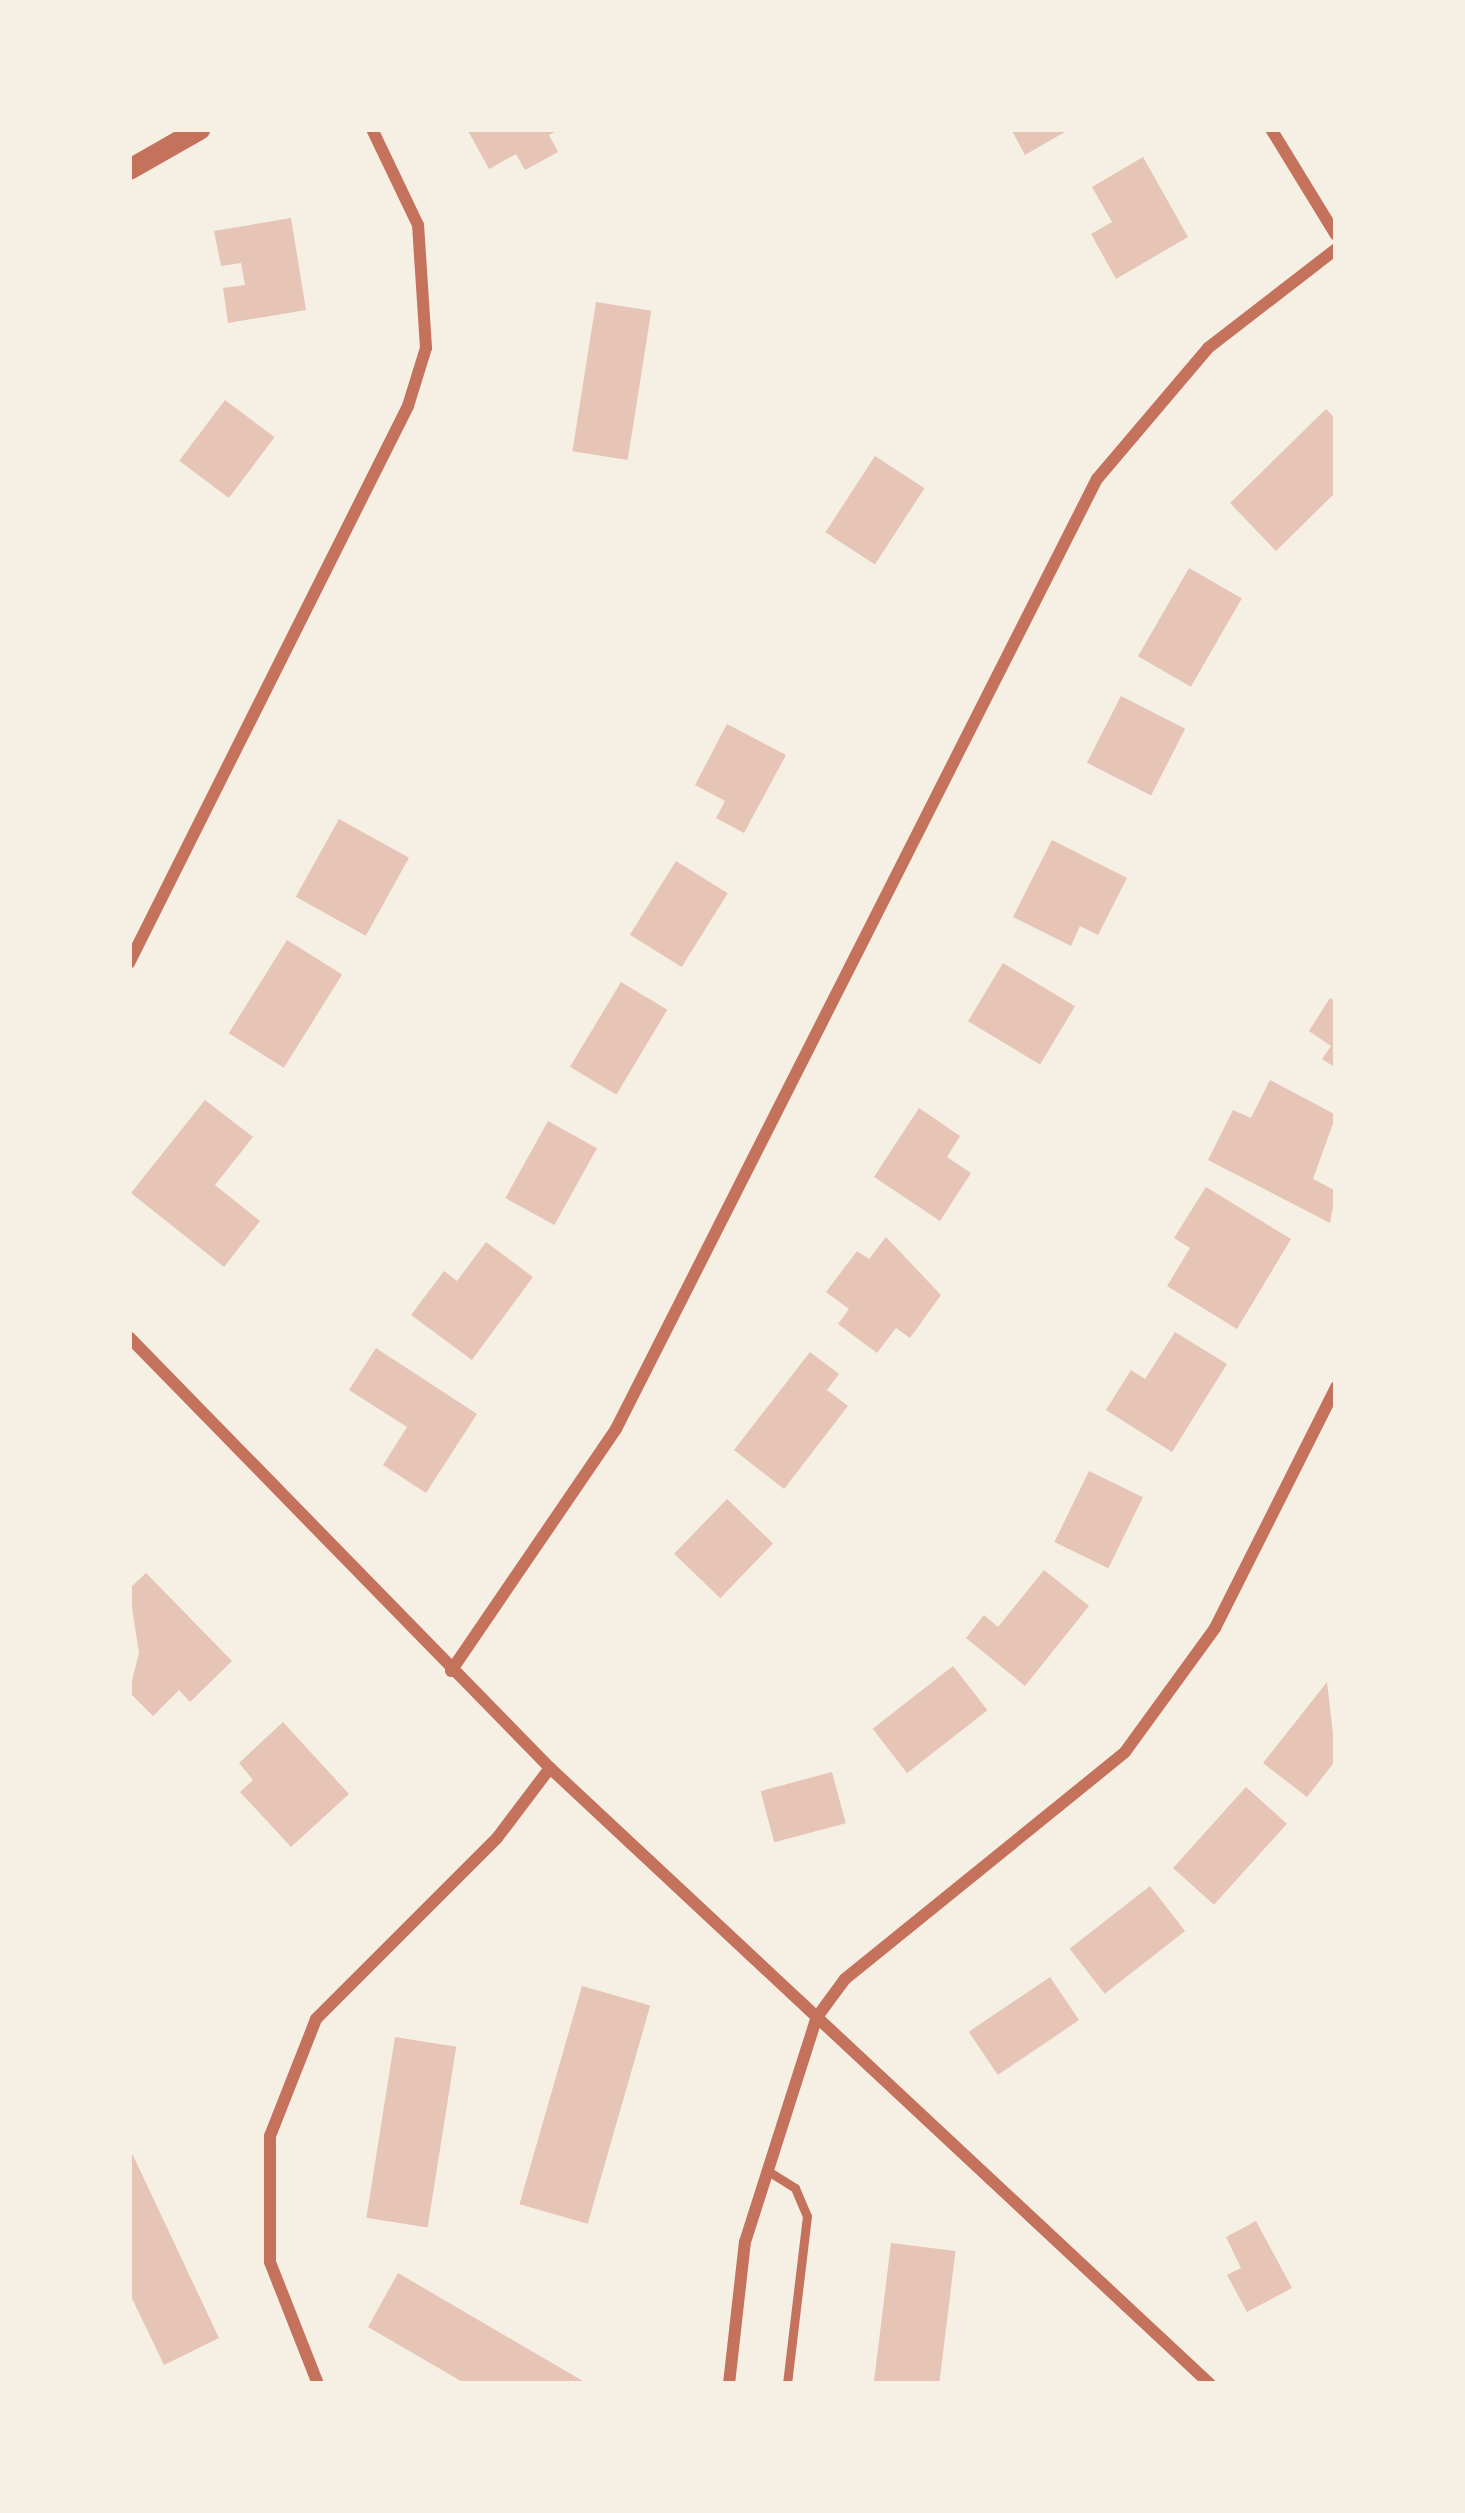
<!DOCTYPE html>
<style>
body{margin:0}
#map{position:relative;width:1465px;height:2513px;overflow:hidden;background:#f6efe4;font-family:Quicksand,sans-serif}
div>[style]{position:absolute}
.building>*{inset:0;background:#e6c5b7;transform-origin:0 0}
.service>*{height:9px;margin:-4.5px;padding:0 4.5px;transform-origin:4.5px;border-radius:4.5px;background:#c5725c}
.minor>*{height:12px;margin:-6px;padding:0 6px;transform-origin:6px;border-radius:6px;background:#c5725c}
.tertiary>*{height:21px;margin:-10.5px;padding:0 10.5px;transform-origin:10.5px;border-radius:10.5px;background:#c5725c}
span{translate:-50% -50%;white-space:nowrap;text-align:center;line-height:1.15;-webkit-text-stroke:9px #f6efe4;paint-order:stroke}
.frame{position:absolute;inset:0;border:132px solid #f6efe4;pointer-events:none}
</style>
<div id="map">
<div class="building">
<div style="clip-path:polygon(467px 129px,561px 129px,549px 135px,558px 152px,525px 170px,516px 154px,489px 169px)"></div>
<div style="clip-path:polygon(1011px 129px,1070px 129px,1025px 155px)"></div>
<div style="clip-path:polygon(1143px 157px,1188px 237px,1116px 279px,1091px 234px,1112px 222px,1092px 187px)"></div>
<div style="clip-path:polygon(291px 218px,306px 310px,228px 323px,223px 288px,245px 285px,241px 263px,221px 266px,214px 231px)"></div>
<div style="left:596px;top:302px;width:56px;height:151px;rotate:9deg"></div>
<div style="left:225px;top:400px;width:62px;height:76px;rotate:37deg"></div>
<div style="clip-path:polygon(1326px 409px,1336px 419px,1336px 492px,1276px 551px,1230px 503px)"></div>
<div style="left:875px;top:456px;width:59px;height:91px;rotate:33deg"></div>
<div style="left:1189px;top:568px;width:61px;height:102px;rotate:30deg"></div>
<div style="left:1121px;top:696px;width:72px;height:75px;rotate:27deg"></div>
<div style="clip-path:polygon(727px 724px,786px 755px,744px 833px,716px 818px,725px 801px,695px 785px)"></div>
<div style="left:339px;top:819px;width:80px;height:89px;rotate:29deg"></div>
<div style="clip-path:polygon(1052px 840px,1127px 878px,1098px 935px,1080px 926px,1071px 946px,1013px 917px)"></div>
<div style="left:676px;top:861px;width:61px;height:87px;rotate:32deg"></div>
<div style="left:287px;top:940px;width:65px;height:110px;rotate:32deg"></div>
<div style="left:1003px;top:963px;width:84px;height:68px;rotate:31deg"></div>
<div style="left:621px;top:982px;width:54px;height:99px;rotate:31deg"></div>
<div style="clip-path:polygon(1330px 998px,1336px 1002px,1336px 1068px,1322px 1059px,1331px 1046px,1309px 1031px)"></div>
<div style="clip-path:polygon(1270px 1080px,1336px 1115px,1313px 1179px,1336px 1191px,1330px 1223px,1208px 1160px,1233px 1110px,1251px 1118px)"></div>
<div style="clip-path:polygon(205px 1100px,253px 1137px,215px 1185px,260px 1221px,224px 1267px,131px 1193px)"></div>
<div style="clip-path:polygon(919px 1108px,960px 1136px,947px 1157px,971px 1173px,940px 1221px,874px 1177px)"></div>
<div style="left:548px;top:1121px;width:56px;height:88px;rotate:29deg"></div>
<div style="clip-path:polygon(1206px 1187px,1291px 1239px,1237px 1329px,1167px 1286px,1190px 1248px,1174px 1238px)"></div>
<div style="clip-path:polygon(886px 1237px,941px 1295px,910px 1338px,896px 1328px,877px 1353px,838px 1324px,849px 1309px,826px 1292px,857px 1251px,869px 1259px)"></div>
<div style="clip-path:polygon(486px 1242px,533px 1277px,472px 1360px,411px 1315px,444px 1271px,457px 1281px)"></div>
<div style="clip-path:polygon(1175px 1332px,1227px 1364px,1172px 1452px,1106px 1410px,1131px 1370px,1145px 1379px)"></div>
<div style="clip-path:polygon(376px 1348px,477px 1414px,426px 1493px,383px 1465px,407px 1427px,349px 1390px)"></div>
<div style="clip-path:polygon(810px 1352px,839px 1374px,827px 1390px,848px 1406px,784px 1489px,734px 1450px)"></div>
<div style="left:1089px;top:1471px;width:60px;height:79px;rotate:26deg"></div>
<div style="left:727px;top:1499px;width:64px;height:76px;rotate:44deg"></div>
<div style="clip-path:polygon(1044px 1570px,1089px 1606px,1025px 1686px,966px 1638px,984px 1615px,998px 1627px)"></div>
<div style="clip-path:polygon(146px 1573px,232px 1661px,190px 1702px,179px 1690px,153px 1716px,129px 1692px,139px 1653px,129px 1589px)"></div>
<div style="left:953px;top:1666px;width:56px;height:102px;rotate:52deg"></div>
<div style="clip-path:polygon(1327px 1682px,1336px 1760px,1307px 1797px,1263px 1763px)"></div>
<div style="clip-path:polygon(283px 1722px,349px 1794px,291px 1847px,240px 1792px,253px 1780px,239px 1763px)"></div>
<div style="left:832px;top:1772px;width:53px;height:74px;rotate:75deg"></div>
<div style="left:1246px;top:1787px;width:55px;height:109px;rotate:42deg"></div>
<div style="left:1150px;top:1886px;width:57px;height:102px;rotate:52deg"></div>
<div style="left:1050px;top:1977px;width:52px;height:98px;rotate:56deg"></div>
<div style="left:582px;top:1986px;width:71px;height:227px;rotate:16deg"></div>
<div style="left:395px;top:2037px;width:62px;height:183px;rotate:9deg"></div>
<div style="clip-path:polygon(129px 2147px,219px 2338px,164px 2365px,129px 2292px)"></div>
<div style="clip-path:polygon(1256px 2221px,1292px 2288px,1247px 2312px,1227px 2275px,1241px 2268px,1226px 2237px)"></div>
<div style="left:891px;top:2243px;width:65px;height:142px;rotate:7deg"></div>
<div style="clip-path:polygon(398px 2273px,588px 2384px,466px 2384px,368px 2327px)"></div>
</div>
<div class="service">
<div style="left:768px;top:2171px;width:32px;rotate:32deg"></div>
<div style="left:795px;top:2188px;width:30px;rotate:67deg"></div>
<div style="left:807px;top:2216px;width:169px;rotate:96.8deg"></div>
</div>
<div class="minor">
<div style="left:1271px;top:129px;width:124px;rotate:58.5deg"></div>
<div style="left:129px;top:963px;width:623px;rotate:-63.39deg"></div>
<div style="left:408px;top:406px;width:61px;rotate:-72.8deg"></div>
<div style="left:426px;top:348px;width:123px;rotate:-93.7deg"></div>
<div style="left:418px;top:225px;width:106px;rotate:-115.6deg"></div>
<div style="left:129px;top:1337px;width:602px;rotate:45.67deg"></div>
<div style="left:550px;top:1768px;width:903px;rotate:43.03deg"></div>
<div style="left:451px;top:1671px;width:293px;rotate:-55.7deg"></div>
<div style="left:616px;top:1429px;width:1065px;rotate:-63.15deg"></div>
<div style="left:1097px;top:479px;width:172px;rotate:-49.7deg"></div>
<div style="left:1208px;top:348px;width:162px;rotate:-37.7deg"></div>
<div style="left:318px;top:2384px;width:131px;rotate:-111.5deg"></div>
<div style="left:270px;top:2262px;width:126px;rotate:-90deg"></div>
<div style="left:270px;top:2136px;width:126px;rotate:-68.5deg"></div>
<div style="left:316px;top:2019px;width:256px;rotate:-45deg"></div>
<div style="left:497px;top:1838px;width:88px;rotate:-52.9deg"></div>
<div style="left:729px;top:2384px;width:143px;rotate:-83.6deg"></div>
<div style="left:745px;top:2242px;width:236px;rotate:-72.3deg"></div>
<div style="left:817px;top:2017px;width:47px;rotate:-53.6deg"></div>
<div style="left:845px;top:1979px;width:360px;rotate:-39deg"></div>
<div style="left:1125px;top:1752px;width:153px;rotate:-54deg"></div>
<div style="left:1215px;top:1628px;width:270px;rotate:-63.3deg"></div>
</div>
<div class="tertiary">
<div style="left:129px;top:169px;width:81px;rotate:-29.7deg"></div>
</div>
<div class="frame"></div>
</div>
